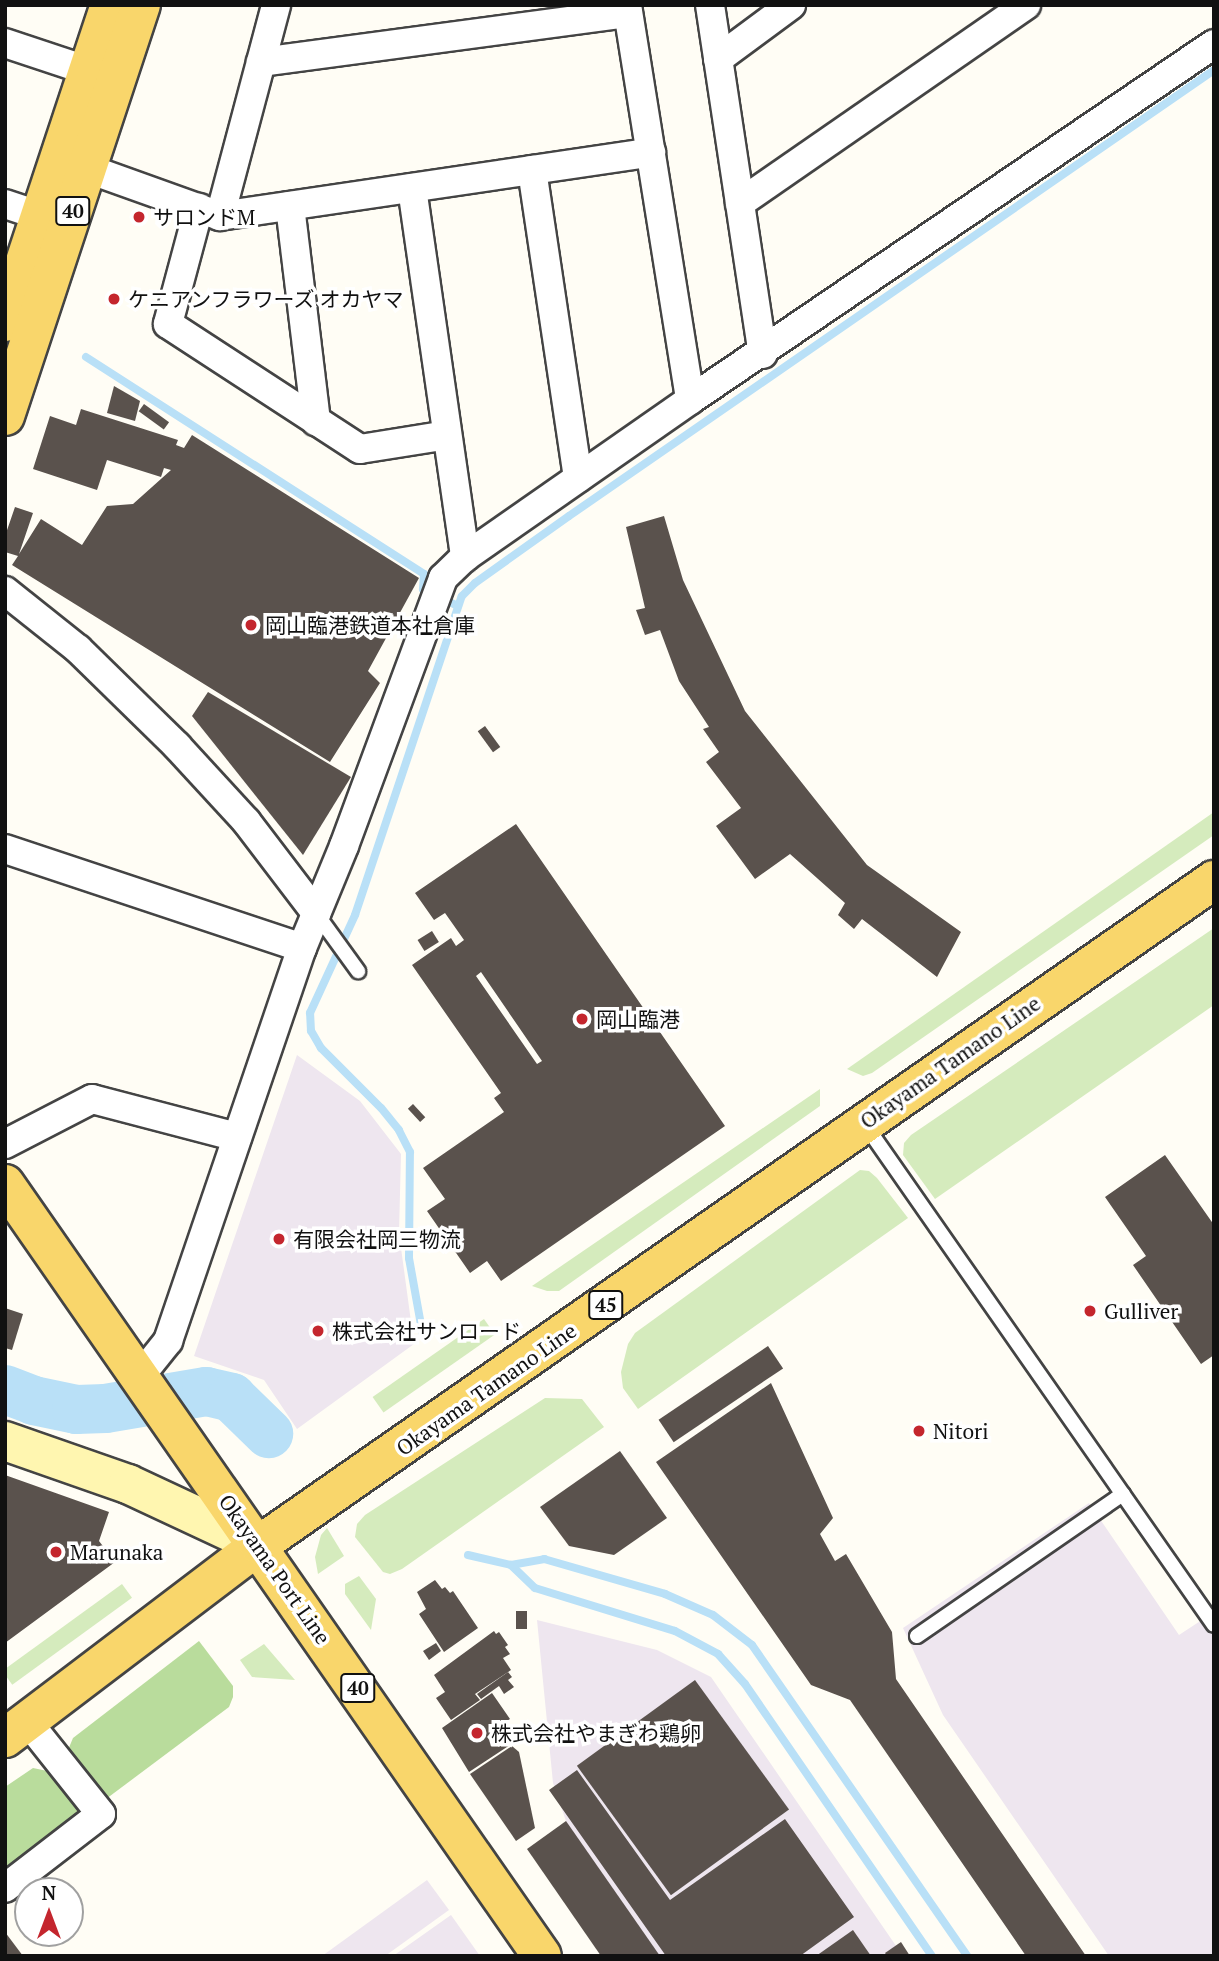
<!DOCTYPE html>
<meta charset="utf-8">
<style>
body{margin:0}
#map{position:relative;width:1219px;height:1961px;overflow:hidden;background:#fffdf5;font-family:"PT Serif","Noto Sans JP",serif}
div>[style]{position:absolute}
.industrial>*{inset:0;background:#eee6ef}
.green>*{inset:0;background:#d5ebbd;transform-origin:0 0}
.forest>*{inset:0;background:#b9dc9c}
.stream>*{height:8px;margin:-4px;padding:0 4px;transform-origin:4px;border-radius:4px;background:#b9e0f7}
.river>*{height:49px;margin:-24.5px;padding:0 24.5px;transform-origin:24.5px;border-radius:24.5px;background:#b9e0f7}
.building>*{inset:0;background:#5a524d;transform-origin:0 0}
.roads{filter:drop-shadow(2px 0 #444) drop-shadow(-2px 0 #444) drop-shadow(0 2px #444) drop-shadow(0 -2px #444)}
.lane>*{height:14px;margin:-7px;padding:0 7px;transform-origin:7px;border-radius:7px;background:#fff}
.street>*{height:28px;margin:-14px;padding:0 14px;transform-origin:14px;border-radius:14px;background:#fff}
.secondary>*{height:38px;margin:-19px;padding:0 19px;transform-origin:19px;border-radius:19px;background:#fff6b0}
.primary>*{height:38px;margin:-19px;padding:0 19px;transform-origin:19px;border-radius:19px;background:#f9d66b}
.dots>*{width:19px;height:19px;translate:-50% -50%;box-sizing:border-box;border:4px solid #fff;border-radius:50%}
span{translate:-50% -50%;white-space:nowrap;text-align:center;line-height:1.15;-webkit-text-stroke:7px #fff;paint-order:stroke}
.shield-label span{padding:2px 5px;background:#fff;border:2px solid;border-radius:5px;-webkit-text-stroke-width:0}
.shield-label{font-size:19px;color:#111;font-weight:700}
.poi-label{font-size:21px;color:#111}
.left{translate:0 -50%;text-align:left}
.street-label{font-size:21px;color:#111}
.frame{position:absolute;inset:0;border:7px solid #111;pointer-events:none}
.north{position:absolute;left:14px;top:1877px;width:70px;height:70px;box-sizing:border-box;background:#fff;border:2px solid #a0a0a0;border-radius:50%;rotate:0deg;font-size:19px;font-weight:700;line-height:28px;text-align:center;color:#111}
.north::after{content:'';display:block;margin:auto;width:24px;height:32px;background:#c4262e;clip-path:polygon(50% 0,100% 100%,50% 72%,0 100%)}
</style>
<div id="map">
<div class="industrial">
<div style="clip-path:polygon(297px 1055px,360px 1101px,401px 1154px,399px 1233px,414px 1344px,297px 1429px,264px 1380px,194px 1356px)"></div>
<div style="clip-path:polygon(1089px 1503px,1179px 1635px,1214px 1612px,1214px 1956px,1109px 1956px,943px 1715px,903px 1628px)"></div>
<div style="clip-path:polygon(537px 1620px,657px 1650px,711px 1677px,903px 1956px,603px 1956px,568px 1827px,553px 1783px)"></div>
<div style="clip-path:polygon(427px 1880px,449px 1910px,385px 1956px,322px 1956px)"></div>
<div style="clip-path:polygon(451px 1915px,480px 1956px,393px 1956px)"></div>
</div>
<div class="green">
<div style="clip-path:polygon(1214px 812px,1214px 835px,872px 1073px,863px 1076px,847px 1069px)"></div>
<div style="clip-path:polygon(1214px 928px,1214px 1005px,935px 1199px,903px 1155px,904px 1143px,911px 1135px)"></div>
<div style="clip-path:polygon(820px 1089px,820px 1106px,559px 1291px,547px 1291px,532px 1286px)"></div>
<div style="clip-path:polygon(860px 1170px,869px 1171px,877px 1178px,908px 1218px,638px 1409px,623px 1388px,621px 1372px,628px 1344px,635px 1333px)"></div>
<div style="left:484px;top:1319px;width:19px;height:136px;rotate:55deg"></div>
<div style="clip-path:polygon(545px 1398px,582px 1399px,604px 1427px,402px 1569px,390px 1574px,383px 1572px,355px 1537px,357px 1524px,365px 1515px)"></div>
<div style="clip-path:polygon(327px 1528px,344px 1556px,318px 1574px,315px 1557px,321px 1535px)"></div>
<div style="clip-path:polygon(359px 1576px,376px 1599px,371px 1630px,345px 1594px,345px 1584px)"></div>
<div style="left:122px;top:1584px;width:17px;height:148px;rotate:54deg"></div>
<div style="clip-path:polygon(264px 1644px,295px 1680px,252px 1677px,240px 1660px)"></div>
</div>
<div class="forest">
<div style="clip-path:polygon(199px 1641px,233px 1686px,233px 1697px,229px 1707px,102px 1802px,68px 1750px,73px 1738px)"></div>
<div style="clip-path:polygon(33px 1768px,52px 1772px,84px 1814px,5px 1875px,5px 1787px)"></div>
</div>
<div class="stream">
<div style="left:86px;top:357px;width:402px;rotate:32.7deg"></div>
<div style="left:424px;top:574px;width:15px;rotate:94deg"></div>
<div style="left:423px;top:589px;width:39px;rotate:26deg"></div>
<div style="left:423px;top:1336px;width:79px;rotate:-100.2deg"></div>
<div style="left:409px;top:1258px;width:106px;rotate:-89.5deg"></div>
<div style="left:410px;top:1152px;width:25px;rotate:-117deg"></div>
<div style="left:399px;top:1130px;width:28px;rotate:-129deg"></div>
<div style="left:381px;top:1108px;width:85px;rotate:-135deg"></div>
<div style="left:321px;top:1048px;width:20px;rotate:-120deg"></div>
<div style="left:311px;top:1031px;width:18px;rotate:-93deg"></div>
<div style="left:310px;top:1013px;width:108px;rotate:-65.3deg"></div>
<div style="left:355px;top:915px;width:336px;rotate:-71.5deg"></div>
<div style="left:462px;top:596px;width:18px;rotate:-45deg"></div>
<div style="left:475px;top:583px;width:115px;rotate:-35.5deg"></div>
<div style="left:569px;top:516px;width:784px;rotate:-34.66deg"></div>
<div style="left:468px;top:1555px;width:44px;rotate:13.1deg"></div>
<div style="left:511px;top:1565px;width:33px;rotate:44deg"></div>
<div style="left:535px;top:1588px;width:146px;rotate:17.1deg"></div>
<div style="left:675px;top:1631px;width:49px;rotate:28.1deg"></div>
<div style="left:718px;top:1654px;width:40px;rotate:48deg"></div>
<div style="left:745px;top:1684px;width:330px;rotate:55.5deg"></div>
<div style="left:511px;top:1565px;width:34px;rotate:-10deg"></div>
<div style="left:544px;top:1559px;width:126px;rotate:16.1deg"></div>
<div style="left:665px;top:1594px;width:52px;rotate:23.6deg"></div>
<div style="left:713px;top:1615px;width:49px;rotate:37.6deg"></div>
<div style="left:752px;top:1645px;width:378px;rotate:55.3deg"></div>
</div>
<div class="river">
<div style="left:5px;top:1389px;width:30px;rotate:21deg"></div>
<div style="left:33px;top:1400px;width:44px;rotate:11.8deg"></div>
<div style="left:76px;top:1409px;width:29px;rotate:-2deg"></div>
<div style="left:105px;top:1408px;width:102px;rotate:-9.6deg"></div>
<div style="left:206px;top:1391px;width:26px;rotate:13deg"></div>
<div style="left:231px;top:1397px;width:52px;rotate:44.2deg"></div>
</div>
<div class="building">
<div style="clip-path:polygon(114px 386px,140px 401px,135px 421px,107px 413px)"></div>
<div style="left:144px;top:404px;width:31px;height:9px;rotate:36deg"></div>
<div style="clip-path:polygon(81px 409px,178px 440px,176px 445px,184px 448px,192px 435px,419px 578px,368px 671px,380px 683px,330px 762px,12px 565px,18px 556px,5px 552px,5px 536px,15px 507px,33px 513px,19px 554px,41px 519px,82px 545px,107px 506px,133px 504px,171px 470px,164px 468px,161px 477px,107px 460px,97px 490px,33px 469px,50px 416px,76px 425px)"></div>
<div style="clip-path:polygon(664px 516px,683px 580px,745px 711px,867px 865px,961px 932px,937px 977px,862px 919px,854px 929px,838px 915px,845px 903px,790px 854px,755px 879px,716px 826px,741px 808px,706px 762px,719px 752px,703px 729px,709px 727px,679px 681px,660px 630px,645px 635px,636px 610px,645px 608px,626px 527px)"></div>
<div style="clip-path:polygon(208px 692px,351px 777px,303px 855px,192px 716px)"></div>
<div style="left:485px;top:726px;width:26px;height:9px;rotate:54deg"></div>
<div style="clip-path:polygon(evenodd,516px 824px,725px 1126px,501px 1281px,487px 1261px,470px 1273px,427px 1211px,445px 1199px,423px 1168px,504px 1112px,494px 1098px,501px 1093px,412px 965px,451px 938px,456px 946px,464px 940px,445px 913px,434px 920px,415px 893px,516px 824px,481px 972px,542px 1061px,537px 1064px,476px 976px,481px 972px)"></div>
<div style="left:432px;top:931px;width:13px;height:17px;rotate:58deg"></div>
<div style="left:413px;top:1104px;width:18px;height:7px;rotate:47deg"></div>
<div style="clip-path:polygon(1165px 1155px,1214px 1225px,1214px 1355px,1201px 1364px,1133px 1265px,1146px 1256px,1105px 1197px)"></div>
<div style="clip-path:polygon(5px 1308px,23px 1314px,12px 1350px,5px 1348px)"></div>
<div style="left:768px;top:1346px;width:27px;height:132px;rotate:56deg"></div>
<div style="clip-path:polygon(771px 1383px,833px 1518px,820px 1534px,835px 1561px,846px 1554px,892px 1632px,896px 1679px,1086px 1956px,1026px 1956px,850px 1700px,811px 1685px,656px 1462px)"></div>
<div style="clip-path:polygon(620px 1451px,667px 1518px,614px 1555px,569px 1546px,540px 1507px)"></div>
<div style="clip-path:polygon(5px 1475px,109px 1512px,99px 1541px,115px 1562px,5px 1643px)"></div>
<div style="clip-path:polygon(435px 1580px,442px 1589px,445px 1587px,450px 1593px,453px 1591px,478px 1628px,444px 1652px,419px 1614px,426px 1609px,417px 1592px)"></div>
<div style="left:516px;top:1611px;width:11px;height:18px"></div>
<div style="clip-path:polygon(494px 1631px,496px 1634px,499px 1632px,508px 1645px,505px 1647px,510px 1654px,503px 1658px,511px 1670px,475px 1694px,480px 1700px,451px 1720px,436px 1698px,445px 1692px,434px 1675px)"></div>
<div style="clip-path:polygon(436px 1643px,441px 1651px,429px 1660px,423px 1651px)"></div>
<div style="clip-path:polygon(508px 1672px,512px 1677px,508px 1680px,514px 1687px,504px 1694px,499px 1686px,481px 1699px,477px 1694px)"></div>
<div style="left:695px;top:1680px;width:160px;height:146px;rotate:54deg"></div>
<div style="clip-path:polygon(492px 1693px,510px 1719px,498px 1727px,510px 1745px,469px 1772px,442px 1728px)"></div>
<div style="clip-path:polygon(512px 1746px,519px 1752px,535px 1828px,516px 1841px,470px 1774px)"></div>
<div style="clip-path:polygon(577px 1770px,670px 1900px,785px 1819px,854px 1917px,800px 1956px,666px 1956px,549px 1790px)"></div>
<div style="clip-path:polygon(566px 1821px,660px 1956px,601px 1956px,527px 1849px)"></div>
<div style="clip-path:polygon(853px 1930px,871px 1956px,816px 1956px)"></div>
<div style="clip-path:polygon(5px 1932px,23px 1956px,5px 1956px)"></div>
<div style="clip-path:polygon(901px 1942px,910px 1956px,887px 1956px,885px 1953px)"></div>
</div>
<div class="roads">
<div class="lane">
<div style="left:316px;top:913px;width:72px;rotate:54.1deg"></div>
<div style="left:866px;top:1126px;width:608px;rotate:55.11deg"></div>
<div style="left:917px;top:1636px;width:250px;rotate:-34.6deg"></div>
</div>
<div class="street">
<div style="left:627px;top:5px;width:400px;rotate:80.9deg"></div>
<div style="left:710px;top:5px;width:353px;rotate:81.4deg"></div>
<div style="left:5px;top:43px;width:108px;rotate:18.4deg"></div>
<div style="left:718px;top:59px;width:91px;rotate:-36.5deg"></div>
<div style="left:261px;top:62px;width:370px;rotate:-7.6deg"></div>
<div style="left:69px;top:162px;width:160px;rotate:19.7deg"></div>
<div style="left:220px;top:216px;width:436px;rotate:-8.4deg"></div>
<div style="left:532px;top:170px;width:311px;rotate:81.5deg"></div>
<div style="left:412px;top:188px;width:373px;rotate:81.8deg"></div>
<div style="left:740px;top:203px;width:348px;rotate:-34.7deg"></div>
<div style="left:5px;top:204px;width:57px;rotate:18.4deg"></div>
<div style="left:290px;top:206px;width:217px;rotate:83.1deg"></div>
<div style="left:199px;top:208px;width:120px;rotate:105deg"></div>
<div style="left:168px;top:324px;width:229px;rotate:33.1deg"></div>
<div style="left:360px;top:449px;width:88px;rotate:-9.1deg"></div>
<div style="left:220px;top:216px;width:218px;rotate:-75.1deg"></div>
<div style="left:5px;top:591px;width:93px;rotate:38.5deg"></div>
<div style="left:78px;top:649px;width:139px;rotate:44.4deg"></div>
<div style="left:177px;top:746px;width:102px;rotate:47.4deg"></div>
<div style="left:246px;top:821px;width:116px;rotate:52.7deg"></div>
<div style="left:5px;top:849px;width:313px;rotate:18.4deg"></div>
<div style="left:5px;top:1144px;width:98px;rotate:-27.3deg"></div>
<div style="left:92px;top:1099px;width:150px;rotate:14.7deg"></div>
<div style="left:140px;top:1376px;width:45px;rotate:-51.3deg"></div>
<div style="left:168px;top:1341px;width:415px;rotate:-71.2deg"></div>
<div style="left:302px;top:948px;width:110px;rotate:-67.6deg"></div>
<div style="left:344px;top:846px;width:286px;rotate:-69.7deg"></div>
<div style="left:443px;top:578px;width:30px;rotate:-44deg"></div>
<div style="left:465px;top:557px;width:274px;rotate:-34.9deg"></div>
<div style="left:690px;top:400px;width:633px;rotate:-34.19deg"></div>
<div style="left:5px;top:1888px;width:121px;rotate:-37.6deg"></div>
<div style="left:101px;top:1814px;width:119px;rotate:-128.5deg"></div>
</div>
<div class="secondary">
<div style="left:5px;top:1441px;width:130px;rotate:19.3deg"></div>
<div style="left:128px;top:1484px;width:145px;rotate:25deg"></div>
</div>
<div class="primary">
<div style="left:5px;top:322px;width:334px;rotate:-71.7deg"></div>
<div style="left:5px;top:416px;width:433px;rotate:-71.7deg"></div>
<div style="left:5px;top:1184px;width:940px;rotate:55.18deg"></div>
<div style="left:5px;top:1738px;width:319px;rotate:-37.2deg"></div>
<div style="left:259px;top:1545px;width:1164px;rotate:-34.85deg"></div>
</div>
</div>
<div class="dots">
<div style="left:139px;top:217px;background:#c4262e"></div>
<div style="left:114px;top:299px;background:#c4262e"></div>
<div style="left:251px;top:625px;background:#c4262e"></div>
<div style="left:582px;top:1019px;background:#c4262e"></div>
<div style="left:279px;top:1239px;background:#c4262e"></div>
<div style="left:1090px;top:1311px;background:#c4262e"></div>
<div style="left:318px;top:1331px;background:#c4262e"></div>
<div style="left:919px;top:1431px;background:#c4262e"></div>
<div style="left:56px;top:1552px;background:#c4262e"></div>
<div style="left:477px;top:1733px;background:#c4262e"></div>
</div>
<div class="shield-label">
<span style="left:73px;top:211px">40</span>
<span style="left:606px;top:1305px">45</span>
<span style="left:358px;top:1688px">40</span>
</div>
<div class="poi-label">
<span class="left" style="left:153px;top:217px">サロンドM</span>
<span class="left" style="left:128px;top:299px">ケニアンフラワーズ オカヤマ</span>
<span class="left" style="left:265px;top:625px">岡山臨港鉄道本社倉庫</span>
<span class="left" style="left:596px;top:1019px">岡山臨港</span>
<span class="left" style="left:293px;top:1239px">有限会社岡三物流</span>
<span class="left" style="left:1104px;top:1311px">Gulliver</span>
<span class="left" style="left:332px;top:1331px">株式会社サンロード</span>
<span class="left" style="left:933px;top:1431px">Nitori</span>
<span class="left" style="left:70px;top:1552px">Marunaka</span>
<span class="left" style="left:491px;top:1733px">株式会社やまぎわ鶏卵</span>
</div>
<div class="street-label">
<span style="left:950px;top:1062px;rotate:-35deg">Okayama Tamano Line</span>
<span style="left:486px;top:1389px;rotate:-35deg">Okayama Tamano Line</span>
<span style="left:275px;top:1569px;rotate:55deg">Okayama Port Line</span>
</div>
<div class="frame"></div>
<div class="north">N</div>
</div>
